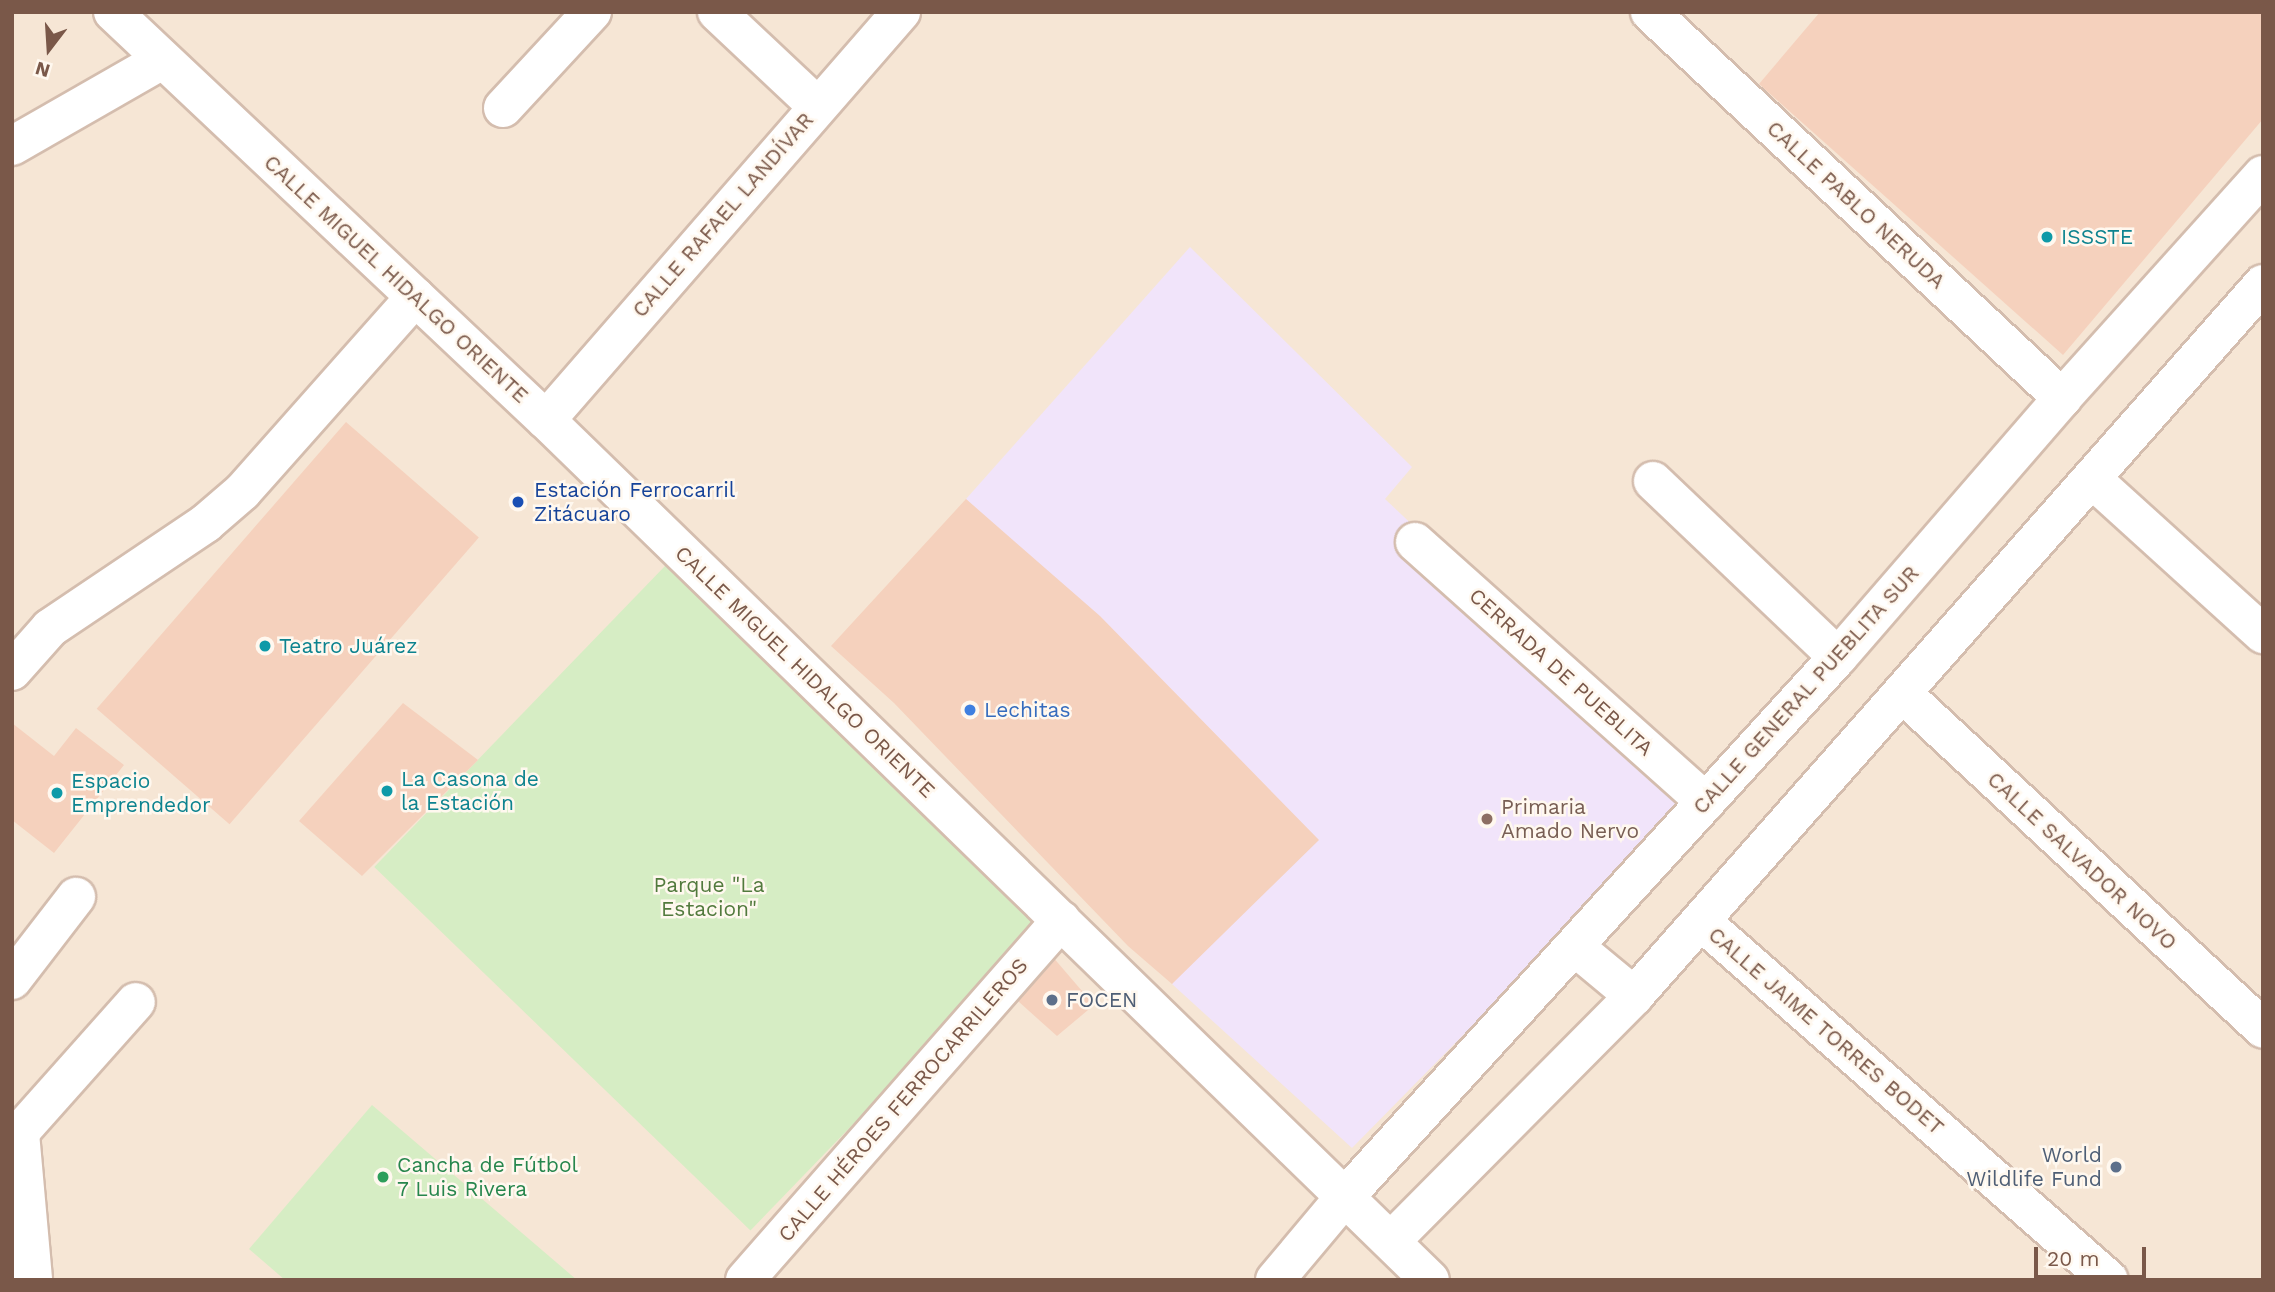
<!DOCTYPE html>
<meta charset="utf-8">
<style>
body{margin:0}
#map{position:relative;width:2275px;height:1292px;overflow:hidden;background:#fef4e7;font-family:"Work Sans",sans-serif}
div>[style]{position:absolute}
.residential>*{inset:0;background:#f6e6d5;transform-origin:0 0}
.education>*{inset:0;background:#f1e4fa}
.green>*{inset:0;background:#d6edc4;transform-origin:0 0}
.building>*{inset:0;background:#f5d1bd;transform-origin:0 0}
.roads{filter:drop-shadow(2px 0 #d4bdae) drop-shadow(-2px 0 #d4bdae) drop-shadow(0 2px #d4bdae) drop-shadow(0 -2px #d4bdae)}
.minor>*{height:38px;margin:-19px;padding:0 19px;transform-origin:19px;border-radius:19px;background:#fff}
.tertiary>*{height:38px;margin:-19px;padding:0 19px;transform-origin:19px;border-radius:19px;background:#fff}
.dots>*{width:19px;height:19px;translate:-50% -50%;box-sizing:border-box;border:4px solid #fff8ef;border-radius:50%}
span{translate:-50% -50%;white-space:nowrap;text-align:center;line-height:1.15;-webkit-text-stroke:5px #fff8ef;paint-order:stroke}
.street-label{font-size:21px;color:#7a5849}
.culture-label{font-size:21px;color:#0d838f}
.left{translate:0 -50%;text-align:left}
.transit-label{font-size:21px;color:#164399}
.shop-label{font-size:21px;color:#366cbe}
.education-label{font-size:21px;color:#785e54}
.park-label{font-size:21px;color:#527a3d}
.service-label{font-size:21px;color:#4e5e75}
.right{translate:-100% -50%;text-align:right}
.leisure-label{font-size:21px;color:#27864d}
.frame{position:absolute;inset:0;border:14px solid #7a5849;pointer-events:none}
.north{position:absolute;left:14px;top:14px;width:70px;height:70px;-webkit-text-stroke:5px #fff8ef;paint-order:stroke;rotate:197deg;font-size:19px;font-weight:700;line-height:28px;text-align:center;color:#7a5849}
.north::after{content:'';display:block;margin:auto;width:24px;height:32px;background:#7a5849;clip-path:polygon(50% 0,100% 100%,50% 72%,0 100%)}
.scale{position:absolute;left:2034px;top:1247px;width:112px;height:32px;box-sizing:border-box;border:4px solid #7a5849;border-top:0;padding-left:9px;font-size:21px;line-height:24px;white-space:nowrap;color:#7a5849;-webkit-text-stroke:5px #fff8ef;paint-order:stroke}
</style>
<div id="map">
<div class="residential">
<div style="left:12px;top:12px;width:2251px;height:1268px"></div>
</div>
<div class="education">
<div style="clip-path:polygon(1190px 247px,1412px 467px,1385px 499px,1699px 795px,1352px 1148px,1172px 984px,1278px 799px,1181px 699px,966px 499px)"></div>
</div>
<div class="green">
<div style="left:666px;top:565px;width:523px;height:420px;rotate:44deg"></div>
<div style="clip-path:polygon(372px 1105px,577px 1280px,285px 1280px,249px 1249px)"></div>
</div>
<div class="building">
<div style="clip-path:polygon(1820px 12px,2260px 12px,2263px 15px,2263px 119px,2063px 355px,1759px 84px)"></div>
<div style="left:346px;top:422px;width:176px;height:380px;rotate:41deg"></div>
<div style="clip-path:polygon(966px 499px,1100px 616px,1319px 840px,1172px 984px,1128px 946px,894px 703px,831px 646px)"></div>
<div style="clip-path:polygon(403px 703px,478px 760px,362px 876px,299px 821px)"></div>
<div style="clip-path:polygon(12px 723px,54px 756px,76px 728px,124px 765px,54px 853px,12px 820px)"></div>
<div style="clip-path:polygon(1052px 956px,1094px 1005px,1057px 1036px,1010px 994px)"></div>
</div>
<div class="roads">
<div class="minor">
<div style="left:717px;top:12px;width:137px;rotate:43.2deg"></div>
<div style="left:1650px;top:12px;width:565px;rotate:43.13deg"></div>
<div style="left:503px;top:108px;width:131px;rotate:-47.2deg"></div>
<div style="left:12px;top:146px;width:173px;rotate:-29.8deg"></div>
<div style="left:546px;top:420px;width:541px;rotate:-48.97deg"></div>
<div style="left:2092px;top:479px;width:231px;rotate:42.2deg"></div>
<div style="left:1653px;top:481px;width:255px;rotate:43.6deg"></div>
<div style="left:1415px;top:542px;width:390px;rotate:41.8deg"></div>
<div style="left:12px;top:671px;width:57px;rotate:-48.5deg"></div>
<div style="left:50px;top:628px;width:188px;rotate:-33.9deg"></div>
<div style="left:206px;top:523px;width:48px;rotate:-40.7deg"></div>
<div style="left:242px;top:492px;width:261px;rotate:-48.4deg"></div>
<div style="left:1902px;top:693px;width:493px;rotate:42.9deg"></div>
<div style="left:1701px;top:921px;width:543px;rotate:41.34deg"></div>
<div style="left:1575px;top:947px;width:77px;rotate:39.7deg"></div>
<div style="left:12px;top:980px;width:105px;rotate:-52.4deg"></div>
<div style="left:20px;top:1133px;width:148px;rotate:84.9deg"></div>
<div style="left:12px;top:1141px;width:186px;rotate:-48.3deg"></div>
<div style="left:1391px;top:1241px;width:345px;rotate:-45.2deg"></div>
<div style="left:1634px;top:996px;width:950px;rotate:-48.54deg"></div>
<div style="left:745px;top:1280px;width:479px;rotate:-48.7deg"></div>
</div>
<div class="tertiary">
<div style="left:113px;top:12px;width:595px;rotate:43.3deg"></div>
<div style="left:546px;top:420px;width:1233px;rotate:44.21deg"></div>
<div style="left:1275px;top:1280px;width:106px;rotate:-50deg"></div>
<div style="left:1343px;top:1199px;width:734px;rotate:-47.6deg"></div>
<div style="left:1838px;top:657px;width:342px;rotate:-49.1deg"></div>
<div style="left:2062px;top:398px;width:300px;rotate:-48deg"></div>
</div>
</div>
<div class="dots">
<div style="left:2047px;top:237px;background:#0f9aa8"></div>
<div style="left:518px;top:502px;background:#1a4fb4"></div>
<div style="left:265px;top:646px;background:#0f9aa8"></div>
<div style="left:970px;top:710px;background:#3f7fe0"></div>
<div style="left:387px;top:791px;background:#0f9aa8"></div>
<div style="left:57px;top:793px;background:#0f9aa8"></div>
<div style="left:1487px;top:819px;background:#8d6e63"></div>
<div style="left:1052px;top:1000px;background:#5c6f8a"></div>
<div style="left:2116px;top:1167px;background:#5c6f8a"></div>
<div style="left:383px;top:1177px;background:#2e9e5b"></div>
</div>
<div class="street-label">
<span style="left:1856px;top:205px;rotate:43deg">CALLE PABLO NERUDA</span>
<span style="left:723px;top:215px;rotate:-49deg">CALLE RAFAEL LANDÍVAR</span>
<span style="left:396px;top:279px;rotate:43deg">CALLE MIGUEL HIDALGO ORIENTE</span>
<span style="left:805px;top:672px;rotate:44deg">CALLE MIGUEL HIDALGO ORIENTE</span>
<span style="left:1561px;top:672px;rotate:42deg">CERRADA DE PUEBLITA</span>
<span style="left:1806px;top:690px;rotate:-48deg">CALLE GENERAL PUEBLITA SUR</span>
<span style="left:2082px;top:861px;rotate:43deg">CALLE SALVADOR NOVO</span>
<span style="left:1826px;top:1031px;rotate:41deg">CALLE JAIME TORRES BODET</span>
<span style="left:903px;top:1100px;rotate:-49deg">CALLE HÉROES FERROCARRILEROS</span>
</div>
<div class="culture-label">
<span class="left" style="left:2061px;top:237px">ISSSTE</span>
<span class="left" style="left:279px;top:646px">Teatro Juárez</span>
<span class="left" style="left:401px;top:791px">La Casona de<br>la Estación</span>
<span class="left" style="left:71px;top:793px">Espacio<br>Emprendedor</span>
</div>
<div class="transit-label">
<span class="left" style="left:534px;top:502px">Estación Ferrocarril<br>Zitácuaro</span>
</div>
<div class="shop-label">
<span class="left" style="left:984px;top:710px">Lechitas</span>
</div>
<div class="education-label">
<span class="left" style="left:1501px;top:819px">Primaria<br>Amado Nervo</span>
</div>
<div class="park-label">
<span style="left:709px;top:897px">Parque "La<br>Estacion"</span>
</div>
<div class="service-label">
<span class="left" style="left:1066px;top:1000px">FOCEN</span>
<span class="right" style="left:2102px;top:1167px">World<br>Wildlife Fund</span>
</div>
<div class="leisure-label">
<span class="left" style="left:397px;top:1177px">Cancha de Fútbol<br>7 Luis Rivera</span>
</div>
<div class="frame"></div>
<div class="north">N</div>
<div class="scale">20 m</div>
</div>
